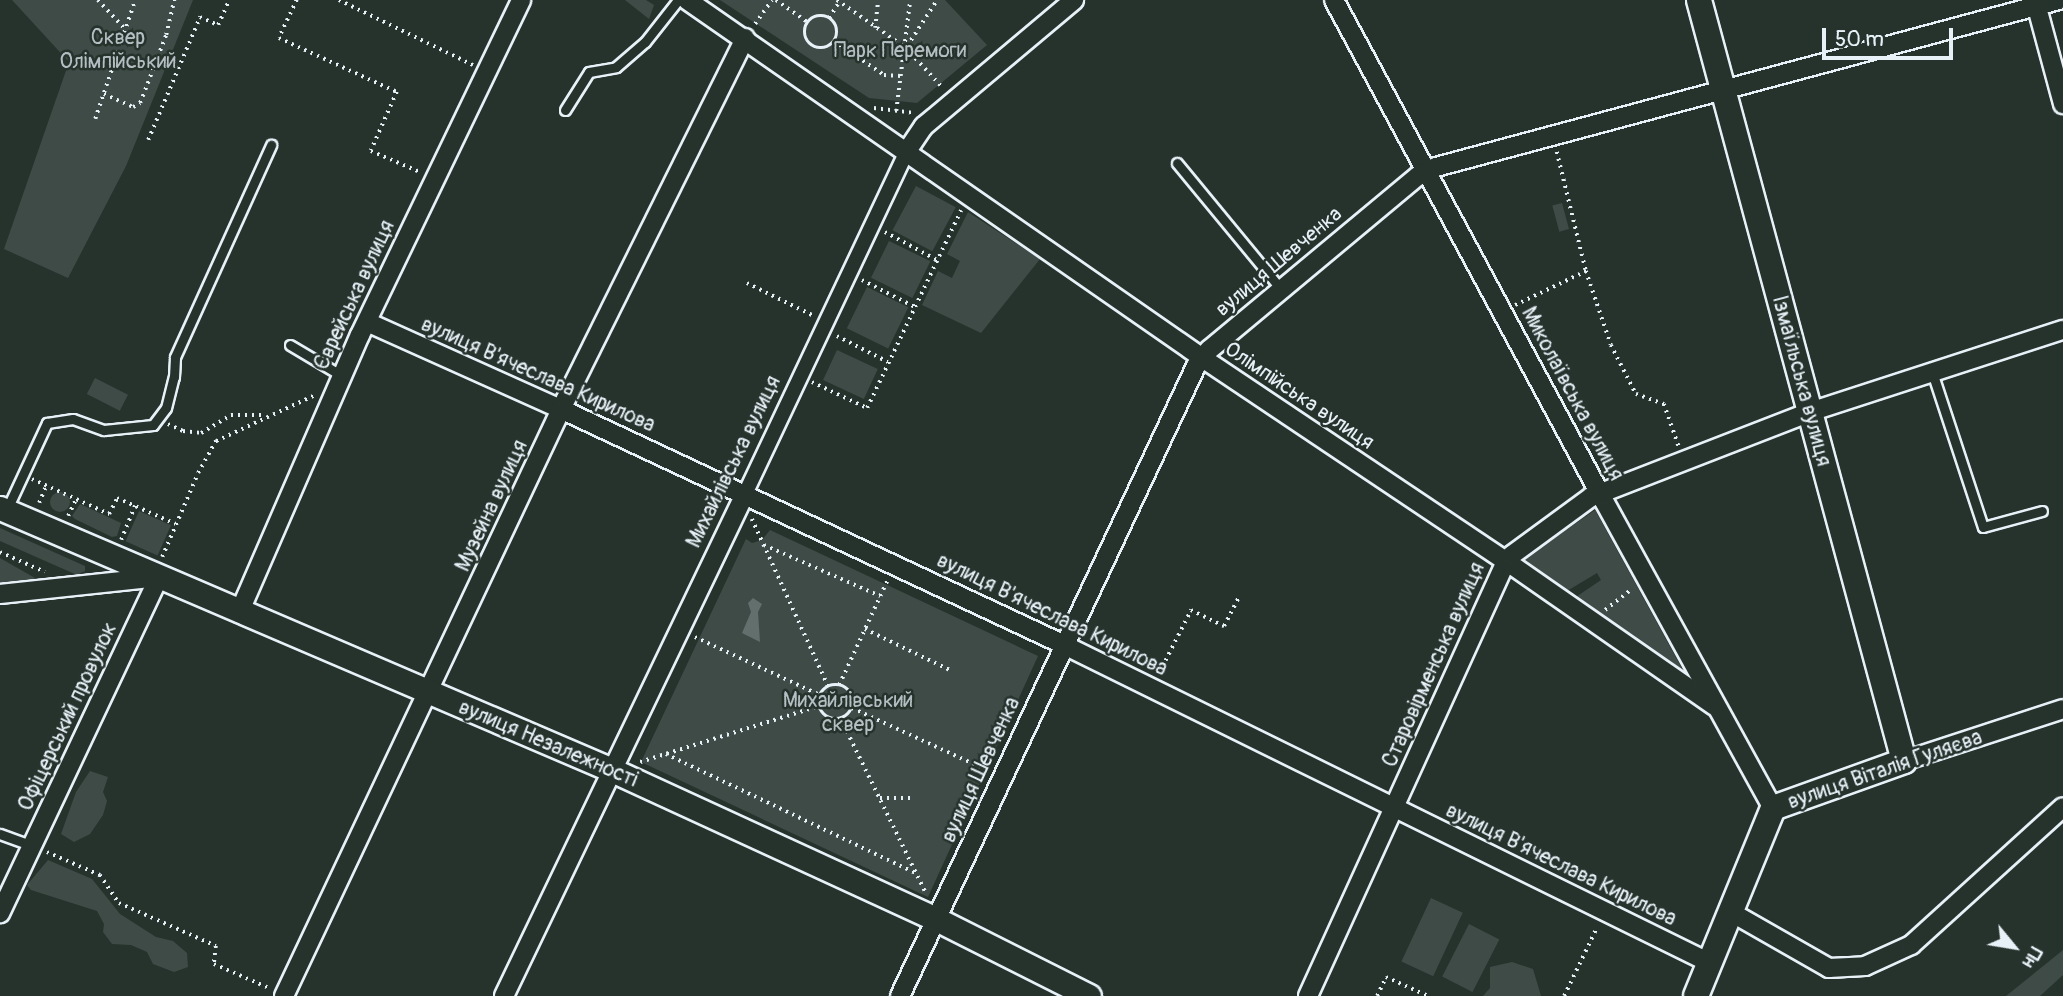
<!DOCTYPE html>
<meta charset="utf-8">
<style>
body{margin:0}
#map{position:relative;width:2063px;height:996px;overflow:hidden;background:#26332d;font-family:Pangolin,sans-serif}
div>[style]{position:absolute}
.green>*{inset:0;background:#3e4b47;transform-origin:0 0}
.round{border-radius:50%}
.water>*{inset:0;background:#636f6d}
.path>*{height:3.5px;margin-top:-1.75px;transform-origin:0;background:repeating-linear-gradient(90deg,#e8f1f8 0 2px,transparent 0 7px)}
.path>.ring{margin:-1.75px;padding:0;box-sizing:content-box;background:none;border:3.5px solid #e8f1f8;border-radius:50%}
.roads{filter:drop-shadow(2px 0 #e8f1f8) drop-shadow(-2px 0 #e8f1f8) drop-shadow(0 2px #e8f1f8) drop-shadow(0 -2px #e8f1f8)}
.service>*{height:9px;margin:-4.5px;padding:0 4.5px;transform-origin:4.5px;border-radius:4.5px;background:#26332d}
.pedestrian>*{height:14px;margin:-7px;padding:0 7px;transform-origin:7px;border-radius:7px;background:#26332d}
.minor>*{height:18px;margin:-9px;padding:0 9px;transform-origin:9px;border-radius:9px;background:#26332d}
.tertiary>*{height:23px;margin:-11.5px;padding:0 11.5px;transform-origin:11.5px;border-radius:11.5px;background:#26332d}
.secondary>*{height:24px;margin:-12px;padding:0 12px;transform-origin:12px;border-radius:12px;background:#26332d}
span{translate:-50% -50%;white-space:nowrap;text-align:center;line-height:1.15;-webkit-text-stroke:5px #26332d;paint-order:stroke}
.park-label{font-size:21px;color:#b5bfc3}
.street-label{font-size:21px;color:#e8f1f8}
.north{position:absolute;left:1979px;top:912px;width:70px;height:70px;-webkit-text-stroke:5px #26332d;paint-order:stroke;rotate:120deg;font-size:19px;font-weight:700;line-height:28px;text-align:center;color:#e8f1f8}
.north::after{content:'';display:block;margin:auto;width:24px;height:32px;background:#e8f1f8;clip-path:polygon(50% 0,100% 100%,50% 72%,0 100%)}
.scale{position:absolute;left:1822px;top:28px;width:131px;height:32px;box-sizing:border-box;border:4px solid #e8f1f8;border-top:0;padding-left:9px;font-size:21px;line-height:24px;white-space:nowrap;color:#e8f1f8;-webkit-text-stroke:5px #26332d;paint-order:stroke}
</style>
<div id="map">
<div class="green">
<div style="clip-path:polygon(12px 0,193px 0,126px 166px,68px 278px,4px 249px,69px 62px)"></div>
<div style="clip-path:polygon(625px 0,646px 0,654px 5px,649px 19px)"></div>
<div style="clip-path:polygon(720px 0,945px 0,987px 45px,917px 103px,869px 98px)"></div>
<div style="left:916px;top:186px;width:45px;height:50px;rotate:28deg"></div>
<div style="left:1562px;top:203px;width:27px;height:10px;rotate:75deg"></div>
<div style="clip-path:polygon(968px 212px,1040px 259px,981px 333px,922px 305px,938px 271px,952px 278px,960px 261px,947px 254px)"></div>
<div style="left:889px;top:241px;width:46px;height:41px;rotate:26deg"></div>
<div style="left:867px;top:287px;width:46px;height:46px;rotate:26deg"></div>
<div style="left:837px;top:350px;width:45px;height:33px;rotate:25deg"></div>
<div style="left:95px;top:378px;width:37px;height:18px;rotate:27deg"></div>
<div class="round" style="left:50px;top:492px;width:20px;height:20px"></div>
<div style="clip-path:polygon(80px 504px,121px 523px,117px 536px,112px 537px,75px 519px,72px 516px)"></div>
<div style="clip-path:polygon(1595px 510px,1685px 674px,1576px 597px,1601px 580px,1597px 573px,1567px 591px,1523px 560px)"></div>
<div style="left:139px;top:511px;width:35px;height:33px;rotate:24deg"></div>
<div style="clip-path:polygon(0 528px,85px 566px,85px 571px,77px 575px,0 541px)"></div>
<div style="clip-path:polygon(770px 530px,1038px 656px,928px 897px,641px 762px,746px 539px,752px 543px,762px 540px)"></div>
<div style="clip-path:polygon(0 558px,35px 578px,30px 585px,0 586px)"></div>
<div style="clip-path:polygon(90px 771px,108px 777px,103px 792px,107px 801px,103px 815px,90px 834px,74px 842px,61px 834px,76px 792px)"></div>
<div style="clip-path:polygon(48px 860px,92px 879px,120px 914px,156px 937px,173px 941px,187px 953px,188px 967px,174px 972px,153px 964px,147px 952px,131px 945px,112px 944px,103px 932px,104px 924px,97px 911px,31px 890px,27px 885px)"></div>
<div style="left:1431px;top:898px;width:35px;height:70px;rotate:25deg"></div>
<div style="left:1469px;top:924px;width:34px;height:59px;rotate:27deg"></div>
<div style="clip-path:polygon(2063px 950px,2063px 975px,2040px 996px,2006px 996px)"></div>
<div style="clip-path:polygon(1512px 962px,1533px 969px,1541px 996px,1483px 996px,1490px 988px,1490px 967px)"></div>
</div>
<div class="water">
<div style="clip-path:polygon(753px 598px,762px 604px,758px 612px,760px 642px,742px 633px,751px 612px,748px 603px)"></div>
</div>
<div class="path">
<div style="left:98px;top:0;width:40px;rotate:47deg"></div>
<div style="left:297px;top:0;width:42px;rotate:115.3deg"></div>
<div style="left:279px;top:38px;width:130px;rotate:24.6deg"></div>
<div style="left:397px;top:92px;width:64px;rotate:113.8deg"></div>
<div style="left:371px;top:151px;width:53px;rotate:23.2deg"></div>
<div style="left:339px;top:0;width:149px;rotate:25.9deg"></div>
<div style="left:776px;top:0;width:39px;rotate:35deg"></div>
<div style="left:837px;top:0;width:84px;rotate:34.8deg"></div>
<div style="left:906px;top:48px;width:54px;rotate:47.2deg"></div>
<div class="ring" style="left:805px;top:16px;width:28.5px;height:28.5px"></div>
<div style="left:829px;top:18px;width:19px;rotate:-58deg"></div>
<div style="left:755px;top:24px;width:29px;rotate:-55deg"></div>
<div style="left:875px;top:28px;width:28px;rotate:-84deg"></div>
<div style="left:834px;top:41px;width:60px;rotate:34.2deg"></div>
<div style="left:884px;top:75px;width:17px;rotate:3deg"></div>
<div style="left:907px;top:46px;width:55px;rotate:-56.9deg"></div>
<div style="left:104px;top:94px;width:32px;rotate:24deg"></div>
<div style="left:133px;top:107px;width:8px;rotate:-30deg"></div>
<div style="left:140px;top:103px;width:73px;rotate:-69.1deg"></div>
<div style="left:166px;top:35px;width:36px;rotate:-77deg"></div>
<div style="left:874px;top:108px;width:38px;rotate:7deg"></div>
<div style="left:896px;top:111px;width:112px;rotate:-82.8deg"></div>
<div style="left:95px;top:119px;width:126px;rotate:-71.4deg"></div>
<div style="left:148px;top:140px;width:134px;rotate:-67.1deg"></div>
<div style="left:200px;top:17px;width:20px;rotate:24deg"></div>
<div style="left:218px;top:25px;width:27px;rotate:-66deg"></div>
<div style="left:1557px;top:152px;width:122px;rotate:76.3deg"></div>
<div style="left:1586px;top:271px;width:78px;rotate:71.3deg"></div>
<div style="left:1611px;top:345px;width:55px;rotate:63deg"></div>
<div style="left:1636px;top:394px;width:30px;rotate:20deg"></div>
<div style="left:1664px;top:404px;width:46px;rotate:70.8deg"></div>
<div style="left:885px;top:232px;width:59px;rotate:28.3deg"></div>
<div style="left:862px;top:280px;width:59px;rotate:27deg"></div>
<div style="left:747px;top:283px;width:75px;rotate:26.2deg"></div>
<div style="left:1515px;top:305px;width:79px;rotate:-25.6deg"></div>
<div style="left:837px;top:336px;width:57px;rotate:27deg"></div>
<div style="left:812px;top:382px;width:61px;rotate:25.3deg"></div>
<div style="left:867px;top:408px;width:219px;rotate:-64.6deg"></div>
<div style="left:168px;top:424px;width:17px;rotate:25deg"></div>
<div style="left:183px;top:431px;width:18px;rotate:6deg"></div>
<div style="left:201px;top:433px;width:35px;rotate:-31deg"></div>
<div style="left:231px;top:415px;width:34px"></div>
<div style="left:32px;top:479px;width:85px;rotate:24.4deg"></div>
<div style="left:109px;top:514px;width:18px;rotate:-63deg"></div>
<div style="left:117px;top:498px;width:64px;rotate:23.8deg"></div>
<div style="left:39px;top:503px;width:18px;rotate:-68deg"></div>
<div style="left:68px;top:516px;width:19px;rotate:-65deg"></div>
<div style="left:752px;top:519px;width:183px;rotate:65.5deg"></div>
<div style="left:121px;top:540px;width:37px;rotate:-68deg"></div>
<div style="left:764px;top:545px;width:127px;rotate:23.7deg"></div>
<div style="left:0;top:552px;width:49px;rotate:24deg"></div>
<div style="left:162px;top:557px;width:91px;rotate:-66.8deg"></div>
<div style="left:198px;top:473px;width:37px;rotate:-61deg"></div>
<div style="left:216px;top:441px;width:109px;rotate:-24.9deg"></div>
<div style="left:1605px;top:610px;width:34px;rotate:-38deg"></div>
<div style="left:865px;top:629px;width:94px;rotate:25.8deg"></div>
<div style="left:695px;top:637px;width:138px;rotate:24.9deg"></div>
<div style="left:1159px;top:673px;width:71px;rotate:-63.1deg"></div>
<div style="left:1191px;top:610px;width:37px;rotate:26deg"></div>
<div style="left:1224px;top:626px;width:31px;rotate:-63deg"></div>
<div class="ring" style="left:819px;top:685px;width:30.5px;height:30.5px"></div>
<div style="left:839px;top:685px;width:117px;rotate:-65.2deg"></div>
<div style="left:852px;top:708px;width:149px;rotate:24.7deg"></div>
<div style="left:841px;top:719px;width:194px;rotate:64deg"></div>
<div style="left:666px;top:754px;width:277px;rotate:25.5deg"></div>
<div style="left:640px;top:762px;width:188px;rotate:-17.4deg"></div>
<div style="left:880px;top:798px;width:32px"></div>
<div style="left:47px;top:852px;width:58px;rotate:23.5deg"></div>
<div style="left:100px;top:875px;width:34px;rotate:56deg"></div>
<div style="left:119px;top:903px;width:106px;rotate:23.9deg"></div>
<div style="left:216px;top:946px;width:18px;rotate:96deg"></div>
<div style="left:214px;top:964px;width:60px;rotate:23.6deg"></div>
<div style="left:1377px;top:996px;width:21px;rotate:-65deg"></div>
<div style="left:1386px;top:977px;width:46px;rotate:24.3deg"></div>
<div style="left:1564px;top:996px;width:76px;rotate:-64.4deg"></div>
</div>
<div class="roads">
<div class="service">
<div style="left:565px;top:110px;width:45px;rotate:-57.7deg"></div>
<div style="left:589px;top:72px;width:27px;rotate:-10deg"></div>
<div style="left:616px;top:67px;width:38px;rotate:-41deg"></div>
<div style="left:645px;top:42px;width:53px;rotate:-51.8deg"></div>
<div style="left:1177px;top:163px;width:163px;rotate:50.5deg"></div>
<div style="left:290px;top:345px;width:61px;rotate:30.8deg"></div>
<div style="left:1932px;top:372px;width:163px;rotate:71.8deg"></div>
<div style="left:1983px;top:527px;width:61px;rotate:-15.2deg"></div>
<div style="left:7px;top:509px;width:95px;rotate:-65.1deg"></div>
<div style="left:47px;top:423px;width:26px;rotate:-9deg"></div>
<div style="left:73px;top:419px;width:33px;rotate:20deg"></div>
<div style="left:104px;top:430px;width:49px;rotate:-5.8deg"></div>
<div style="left:153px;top:425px;width:21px;rotate:-53deg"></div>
<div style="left:166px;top:408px;width:32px;rotate:-76deg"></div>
<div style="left:174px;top:377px;width:20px;rotate:-87deg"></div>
<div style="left:175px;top:357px;width:233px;rotate:-65.6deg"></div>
<div style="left:0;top:834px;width:35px;rotate:20deg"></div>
</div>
<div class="pedestrian">
<div style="left:745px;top:494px;width:379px;rotate:-64.7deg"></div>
</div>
<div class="minor">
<div style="left:687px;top:0;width:626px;rotate:34.78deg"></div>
<div style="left:1201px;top:357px;width:367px;rotate:33.8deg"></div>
<div style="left:1506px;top:561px;width:254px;rotate:34.8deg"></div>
<div style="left:1334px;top:0;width:569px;rotate:61.68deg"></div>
<div style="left:1604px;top:501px;width:350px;rotate:61.2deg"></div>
<div style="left:2035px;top:0;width:108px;rotate:74.9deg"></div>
<div style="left:907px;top:151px;width:30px;rotate:-56deg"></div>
<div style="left:924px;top:126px;width:196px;rotate:-40deg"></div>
<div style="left:367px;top:322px;width:215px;rotate:24.2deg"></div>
<div style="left:563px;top:410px;width:544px;rotate:25.11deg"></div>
<div style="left:1056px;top:641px;width:729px;rotate:26.21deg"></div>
<div style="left:0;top:594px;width:160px;rotate:-6.1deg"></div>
<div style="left:159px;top:577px;width:372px;rotate:115.3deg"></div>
<div style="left:239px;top:613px;width:303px;rotate:-66.5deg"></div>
<div style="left:360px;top:335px;width:372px;rotate:-64.3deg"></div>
<div style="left:1904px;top:761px;width:167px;rotate:-18.1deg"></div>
<div style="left:1729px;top:911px;width:115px;rotate:29.7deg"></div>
<div style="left:1829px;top:968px;width:36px;rotate:-3deg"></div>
<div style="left:1865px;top:966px;width:51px;rotate:-24.5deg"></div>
<div style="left:1911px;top:945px;width:205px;rotate:-42.2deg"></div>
<div style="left:284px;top:996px;width:660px;rotate:-64.72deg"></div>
<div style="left:566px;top:399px;width:403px;rotate:-63.6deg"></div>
<div style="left:504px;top:996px;width:557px;rotate:-64.36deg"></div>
<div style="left:900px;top:996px;width:696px;rotate:-64.83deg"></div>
<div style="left:1196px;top:366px;width:21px;rotate:-51deg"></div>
<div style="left:1209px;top:350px;width:272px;rotate:-39.8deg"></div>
<div style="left:1418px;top:176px;width:20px;rotate:-27deg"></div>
<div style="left:1436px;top:167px;width:645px;rotate:-15.01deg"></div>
<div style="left:1308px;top:996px;width:478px;rotate:-65.5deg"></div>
<div style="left:1506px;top:561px;width:8px;rotate:-45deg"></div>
<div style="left:1512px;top:555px;width:98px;rotate:-36.3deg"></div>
<div style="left:1591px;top:497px;width:235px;rotate:-21.2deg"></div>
<div style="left:1810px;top:412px;width:266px;rotate:-18deg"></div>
</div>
<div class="tertiary">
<div style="left:0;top:508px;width:666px;rotate:23.18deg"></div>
<div style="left:612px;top:770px;width:357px;rotate:24.7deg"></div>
<div style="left:936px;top:919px;width:171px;rotate:26.7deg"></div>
</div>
<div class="secondary">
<div style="left:1696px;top:996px;width:203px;rotate:-67.7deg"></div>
<div style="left:1773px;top:808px;width:139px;rotate:-19.7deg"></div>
<div style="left:1904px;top:761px;width:788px;rotate:-105.08deg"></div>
</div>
</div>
<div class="park-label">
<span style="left:118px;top:50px">Сквер<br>Олімпійський</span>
<span style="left:900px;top:51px">Парк Перемоги</span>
<span style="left:848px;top:713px">Михайлівський<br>сквер</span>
</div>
<div class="street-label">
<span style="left:1279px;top:262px;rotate:-40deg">вулиця Шевченка</span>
<span style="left:355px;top:295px;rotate:-65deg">Єврейська вулиця</span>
<span style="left:538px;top:375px;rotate:24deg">вулиця В'ячеслава Кирилова</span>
<span style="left:1801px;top:381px;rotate:75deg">Ізмаїльська вулиця</span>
<span style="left:1572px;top:394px;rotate:62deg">Миколаївська вулиця</span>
<span style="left:1299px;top:396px;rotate:34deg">Олімпійська вулиця</span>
<span style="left:734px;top:462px;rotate:-64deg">Михайлівська вулиця</span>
<span style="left:492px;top:506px;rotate:-65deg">Музейна вулиця</span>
<span style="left:1052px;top:615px;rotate:26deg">вулиця В'ячеслава Кирилова</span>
<span style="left:1434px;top:665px;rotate:-66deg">Старовірменська вулиця</span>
<span style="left:68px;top:717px;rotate:-65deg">Офіцерський провулок</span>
<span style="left:548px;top:744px;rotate:23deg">вулиця Незалежності</span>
<span style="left:981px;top:770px;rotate:-65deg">вулиця Шевченка</span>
<span style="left:1885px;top:770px;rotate:-19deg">вулиця Віталія Гуляєва</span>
<span style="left:1561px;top:865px;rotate:26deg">вулиця В'ячеслава Кирилова</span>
</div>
<div class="north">Пн</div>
<div class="scale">50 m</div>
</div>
